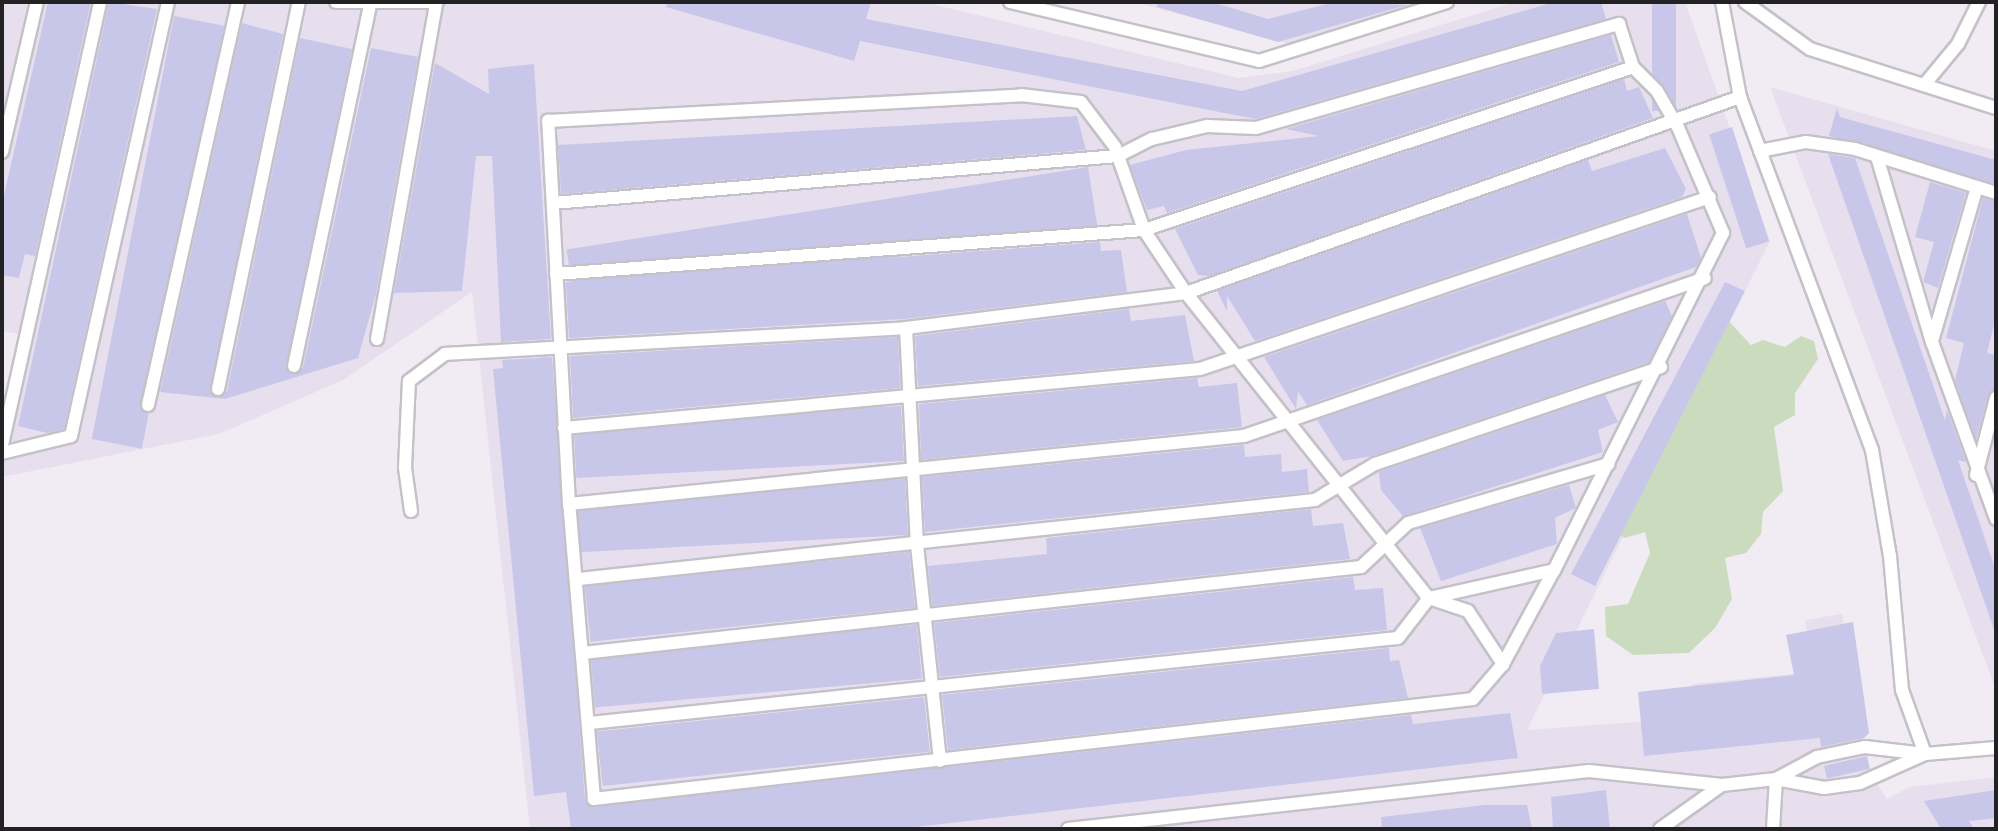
<!DOCTYPE html>
<style>
body{margin:0}
#map{position:relative;width:1998px;height:831px;overflow:hidden;background:#f1ecf3;font-family:Montserrat,sans-serif}
div>[style]{position:absolute}
.built>*{inset:0;background:#e7dfed}
.green>*{inset:0;background:#cbdcbe}
.building>*{inset:0;background:#c8c7ea;transform-origin:0 0}
.roads{filter:drop-shadow(2px 0 #c5c1c8) drop-shadow(-2px 0 #c5c1c8) drop-shadow(0 2px #c5c1c8) drop-shadow(0 -2px #c5c1c8)}
.service>*{height:12px;margin:-6px;padding:0 6px;transform-origin:6px;border-radius:6px;background:#fff}
span{translate:-50% -50%;white-space:nowrap;text-align:center;line-height:1.15;-webkit-text-stroke:5px #f1ecf3;paint-order:stroke}
.frame{position:absolute;inset:0;border:4px solid #222123;pointer-events:none}
</style>
<div id="map">
<div class="built">
<div style="clip-path:polygon(2px 2px,923px 2px,1239px 78px,1293px 71px,1515px 2px,1685px 2px,1770px 241px,1527px 730px,1691px 718px,1692px 684px,1814px 672px,1805px 620px,1842px 614px,1870px 773px,1887px 799px,1910px 787px,1996px 777px,1996px 829px,530px 829px,472px 292px,343px 380px,219px 434px,2px 477px,2px 423px,28px 336px,2px 331px)"></div>
<div style="clip-path:polygon(1134px 2px,1425px 2px,1294px 45px)"></div>
<div style="clip-path:polygon(1770px 87px,1996px 151px,1996px 690px)"></div>
</div>
<div class="green">
<div style="clip-path:polygon(1726px 318px,1751px 345px,1763px 340px,1785px 347px,1801px 336px,1814px 341px,1818px 359px,1795px 393px,1795px 415px,1774px 427px,1783px 491px,1763px 512px,1761px 534px,1746px 553px,1725px 558px,1732px 599px,1715px 628px,1689px 653px,1633px 655px,1606px 636px,1605px 607px,1628px 604px,1650px 553px,1645px 532px,1625px 538px,1608px 528px)"></div>
</div>
<div class="building">
<div style="clip-path:polygon(48px 2px,91px 2px,35px 256px,25px 254px,19px 278px,2px 275px,2px 204px)"></div>
<div style="clip-path:polygon(109px 2px,157px 9px,64px 429px,47px 433px,18px 426px)"></div>
<div style="clip-path:polygon(667px 2px,871px 2px,866px 19px,1242px 91px,1555px 2px,1601px 2px,1606px 19px,1255px 119px,860px 41px,854px 61px,666px 7px)"></div>
<div style="clip-path:polygon(1158px 2px,1212px 2px,1268px 19px,1335px 2px,1407px 5px,1278px 42px,1157px 7px)"></div>
<div style="left:1652px;top:2px;width:24px;height:109px"></div>
<div style="left:174px;top:16px;width:51px;height:431px;rotate:11deg"></div>
<div style="clip-path:polygon(242px 23px,283px 34px,210px 392px,220px 397px,227px 391px,300px 38px,352px 49px,288px 372px,303px 368px,371px 48px,418px 57px,376px 294px,358px 358px,225px 399px,160px 392px)"></div>
<div style="clip-path:polygon(1611px 35px,1619px 62px,1167px 213px,1164px 206px,1147px 210px,1130px 165px,1186px 150px,1319px 136px,1286px 129px)"></div>
<div style="clip-path:polygon(435px 63px,489px 94px,488px 69px,534px 64px,551px 339px,501px 342px,492px 156px,476px 156px,462px 291px,394px 293px)"></div>
<div style="clip-path:polygon(1624px 79px,1627px 91px,1639px 87px,1653px 118px,1209px 276px,1198px 275px,1175px 229px)"></div>
<div style="clip-path:polygon(1837px 108px,1840px 117px,1996px 160px,1996px 184px,1829px 136px)"></div>
<div style="clip-path:polygon(1077px 116px,1086px 150px,561px 194px,558px 145px)"></div>
<div style="left:1732px;top:127px;width:120px;height:24px;rotate:72deg"></div>
<div style="clip-path:polygon(1665px 148px,1686px 189px,1682px 197px,1255px 341px,1227px 296px,1227px 311px,1217px 291px,1588px 160px,1592px 171px)"></div>
<div style="clip-path:polygon(1828px 154px,1855px 158px,1945px 420px,1947px 410px,1966px 462px,1958px 460px,1996px 571px,1996px 635px)"></div>
<div style="left:1088px;top:167px;width:59px;height:528px;rotate:81deg"></div>
<div style="clip-path:polygon(1930px 182px,1966px 193px,1938px 288px,1923px 282px,1934px 242px,1915px 237px)"></div>
<div style="clip-path:polygon(1983px 198px,1996px 202px,1996px 317px,1987px 353px,1996px 355px,1996px 389px,1988px 396px,1976px 439px,1955px 380px,1964px 343px,1946px 338px)"></div>
<div style="clip-path:polygon(1687px 214px,1701px 258px,1696px 267px,1307px 405px,1298px 391px,1296px 409px,1264px 357px)"></div>
<div style="clip-path:polygon(1100px 242px,1101px 251px,1121px 250px,1127px 292px,905px 319px,569px 338px,566px 282px)"></div>
<div style="clip-path:polygon(1725px 282px,1745px 291px,1595px 586px,1571px 574px)"></div>
<div style="clip-path:polygon(1665px 301px,1672px 316px,1649px 362px,1372px 456px,1343px 461px,1317px 420px)"></div>
<div style="clip-path:polygon(1129px 309px,1131px 321px,1185px 315px,1194px 361px,918px 386px,915px 336px)"></div>
<div style="clip-path:polygon(898px 337px,900px 388px,573px 418px,570px 356px)"></div>
<div style="clip-path:polygon(552px 357px,585px 800px,591px 807px,1411px 715px,1413px 724px,1510px 713px,1518px 758px,898px 829px,571px 829px,566px 792px,534px 796px,493px 369px,503px 368px,502px 360px)"></div>
<div style="clip-path:polygon(1197px 378px,1199px 387px,1237px 383px,1242px 427px,921px 460px,919px 404px)"></div>
<div style="clip-path:polygon(1605px 395px,1618px 422px,1598px 430px,1603px 452px,1403px 516px,1381px 490px,1379px 472px)"></div>
<div style="left:901px;top:406px;width:55px;height:328px;rotate:87deg"></div>
<div style="clip-path:polygon(1244px 445px,1245px 457px,1281px 454px,1282px 472px,1307px 469px,1309px 492px,925px 532px,922px 477px)"></div>
<div style="left:905px;top:479px;width:56px;height:329px;rotate:87deg"></div>
<div style="clip-path:polygon(1569px 485px,1576px 508px,1555px 518px,1557px 544px,1441px 581px,1420px 528px)"></div>
<div style="clip-path:polygon(1311px 509px,1313px 526px,1343px 523px,1350px 559px,932px 606px,928px 566px,1047px 554px,1046px 538px)"></div>
<div style="left:909px;top:552px;width:56px;height:326px;rotate:84deg"></div>
<div style="clip-path:polygon(1353px 577px,1355px 590px,1383px 588px,1387px 630px,940px 677px,934px 623px)"></div>
<div style="clip-path:polygon(1853px 622px,1869px 733px,1864px 738px,1821px 747px,1820px 738px,1644px 756px,1638px 692px,1794px 675px,1786px 635px)"></div>
<div style="left:917px;top:625px;width:54px;height:328px;rotate:85deg"></div>
<div style="clip-path:polygon(1594px 629px,1599px 689px,1542px 694px,1540px 666px,1556px 633px)"></div>
<div style="clip-path:polygon(1389px 648px,1390px 661px,1399px 660px,1408px 698px,948px 750px,942px 695px)"></div>
<div style="left:924px;top:697px;width:55px;height:329px;rotate:84deg"></div>
<div style="left:1867px;top:756px;width:13px;height:44px;rotate:77deg"></div>
<div style="clip-path:polygon(1606px 790px,1610px 829px,1553px 829px,1551px 797px)"></div>
<div style="clip-path:polygon(1996px 790px,1996px 818px,1969px 821px,1974px 829px,1941px 829px,1924px 801px)"></div>
<div style="clip-path:polygon(1485px 805px,1527px 805px,1532px 829px,1382px 829px,1381px 817px)"></div>
</div>
<div class="roads">
<div class="service">
<div style="left:336px;top:2px;width:101px"></div>
<div style="left:1010px;top:2px;width:256px;rotate:13.3deg"></div>
<div style="left:1259px;top:61px;width:197px;rotate:-17.4deg"></div>
<div style="left:1722px;top:2px;width:97px;rotate:79.3deg"></div>
<div style="left:1740px;top:97px;width:377px;rotate:69.5deg"></div>
<div style="left:1872px;top:450px;width:108px;rotate:80.4deg"></div>
<div style="left:1890px;top:556px;width:135px;rotate:84.9deg"></div>
<div style="left:1902px;top:690px;width:68px;rotate:70.2deg"></div>
<div style="left:1925px;top:754px;width:71px;rotate:-4.8deg"></div>
<div style="left:1745px;top:2px;width:80px;rotate:35.9deg"></div>
<div style="left:1810px;top:49px;width:195px;rotate:17.6deg"></div>
<div style="left:1924px;top:85px;width:53px;rotate:-50.3deg"></div>
<div style="left:1958px;top:44px;width:47px;rotate:-63.4deg"></div>
<div style="left:1760px;top:151px;width:47px;rotate:-11.1deg"></div>
<div style="left:1806px;top:142px;width:49px;rotate:8.1deg"></div>
<div style="left:1855px;top:149px;width:148px;rotate:17.3deg"></div>
<div style="left:2px;top:152px;width:154px;rotate:-76.9deg"></div>
<div style="left:1878px;top:160px;width:190px;rotate:73.5deg"></div>
<div style="left:1932px;top:342px;width:188px;rotate:70.1deg"></div>
<div style="left:553px;top:203px;width:567px;rotate:-4.76deg"></div>
<div style="left:1118px;top:156px;width:38px;rotate:-27deg"></div>
<div style="left:1152px;top:139px;width:57px;rotate:-13.3deg"></div>
<div style="left:1207px;top:126px;width:49px;rotate:2.3deg"></div>
<div style="left:1256px;top:128px;width:378px;rotate:-16deg"></div>
<div style="left:1619px;top:24px;width:45px;rotate:72deg"></div>
<div style="left:1633px;top:67px;width:34px;rotate:45deg"></div>
<div style="left:1657px;top:91px;width:39px;rotate:60deg"></div>
<div style="left:1677px;top:125px;width:117px;rotate:66.9deg"></div>
<div style="left:1723px;top:233px;width:377px;rotate:116.6deg"></div>
<div style="left:1554px;top:570px;width:107px;rotate:118.5deg"></div>
<div style="left:1503px;top:664px;width:46px;rotate:130.6deg"></div>
<div style="left:1473px;top:699px;width:885px;rotate:173.51deg"></div>
<div style="left:594px;top:799px;width:296px;rotate:-94.8deg"></div>
<div style="left:569px;top:504px;width:384px;rotate:-93.1deg"></div>
<div style="left:548px;top:121px;width:474px;rotate:-3.1deg"></div>
<div style="left:1021px;top:95px;width:60px;rotate:6.7deg"></div>
<div style="left:1081px;top:102px;width:56px;rotate:52.9deg"></div>
<div style="left:1115px;top:147px;width:9px;rotate:72deg"></div>
<div style="left:1118px;top:156px;width:78px;rotate:70.6deg"></div>
<div style="left:1144px;top:230px;width:76px;rotate:56.3deg"></div>
<div style="left:1186px;top:293px;width:390px;rotate:51.5deg"></div>
<div style="left:1429px;top:598px;width:41px;rotate:18.4deg"></div>
<div style="left:1468px;top:611px;width:64px;rotate:56.6deg"></div>
<div style="left:556px;top:274px;width:590px;rotate:-4.28deg"></div>
<div style="left:1144px;top:230px;width:515px;rotate:-18.43deg"></div>
<div style="left:906px;top:328px;width:217px;rotate:87.1deg"></div>
<div style="left:917px;top:545px;width:217px;rotate:83.9deg"></div>
<div style="left:377px;top:339px;width:338px;rotate:-80deg"></div>
<div style="left:1932px;top:341px;width:160px;rotate:-73.7deg"></div>
<div style="left:294px;top:366px;width:368px;rotate:-78.1deg"></div>
<div style="left:218px;top:389px;width:395px;rotate:-78.2deg"></div>
<div style="left:148px;top:405px;width:413px;rotate:-77.4deg"></div>
<div style="left:564px;top:428px;width:639px;rotate:-5.3deg"></div>
<div style="left:1200px;top:369px;width:538px;rotate:-18.64deg"></div>
<div style="left:2px;top:445px;width:454px;rotate:-77.5deg"></div>
<div style="left:2px;top:453px;width:71px;rotate:-13.8deg"></div>
<div style="left:71px;top:436px;width:445px;rotate:-77.4deg"></div>
<div style="left:1976px;top:475px;width:80px;rotate:-75.4deg"></div>
<div style="left:569px;top:504px;width:678px;rotate:-5.75deg"></div>
<div style="left:1244px;top:436px;width:487px;rotate:-18.9deg"></div>
<div style="left:411px;top:511px;width:43px;rotate:-97.9deg"></div>
<div style="left:405px;top:468px;width:87px;rotate:-87.4deg"></div>
<div style="left:409px;top:381px;width:45px;rotate:-36.9deg"></div>
<div style="left:445px;top:354px;width:462px;rotate:-3.2deg"></div>
<div style="left:906px;top:328px;width:282px;rotate:-7.1deg"></div>
<div style="left:1186px;top:293px;width:588px;rotate:-19.48deg"></div>
<div style="left:579px;top:579px;width:740px;rotate:-6.13deg"></div>
<div style="left:1315px;top:500px;width:70px;rotate:-31deg"></div>
<div style="left:1375px;top:464px;width:302px;rotate:-18.7deg"></div>
<div style="left:583px;top:653px;width:783px;rotate:-6.31deg"></div>
<div style="left:1361px;top:567px;width:64px;rotate:-43.1deg"></div>
<div style="left:1408px;top:523px;width:209px;rotate:-16.4deg"></div>
<div style="left:590px;top:723px;width:812px;rotate:-6.01deg"></div>
<div style="left:1398px;top:638px;width:51px;rotate:-52.2deg"></div>
<div style="left:1429px;top:598px;width:128px;rotate:-12.6deg"></div>
<div style="left:1776px;top:779px;width:47px;rotate:-28.2deg"></div>
<div style="left:1817px;top:757px;width:49px;rotate:-11.8deg"></div>
<div style="left:1865px;top:747px;width:60px;rotate:6.7deg"></div>
<div style="left:1068px;top:829px;width:524px;rotate:-6.35deg"></div>
<div style="left:1589px;top:771px;width:134px;rotate:6deg"></div>
<div style="left:1660px;top:829px;width:76px;rotate:-35.4deg"></div>
<div style="left:1722px;top:785px;width:54px;rotate:-6.3deg"></div>
<div style="left:1776px;top:779px;width:49px;rotate:10.6deg"></div>
<div style="left:1824px;top:788px;width:36px;rotate:-8deg"></div>
<div style="left:1860px;top:783px;width:71px;rotate:-24deg"></div>
<div style="left:1773px;top:829px;width:50px;rotate:-86.6deg"></div>
</div>
</div>
<div class="frame"></div>
</div>
